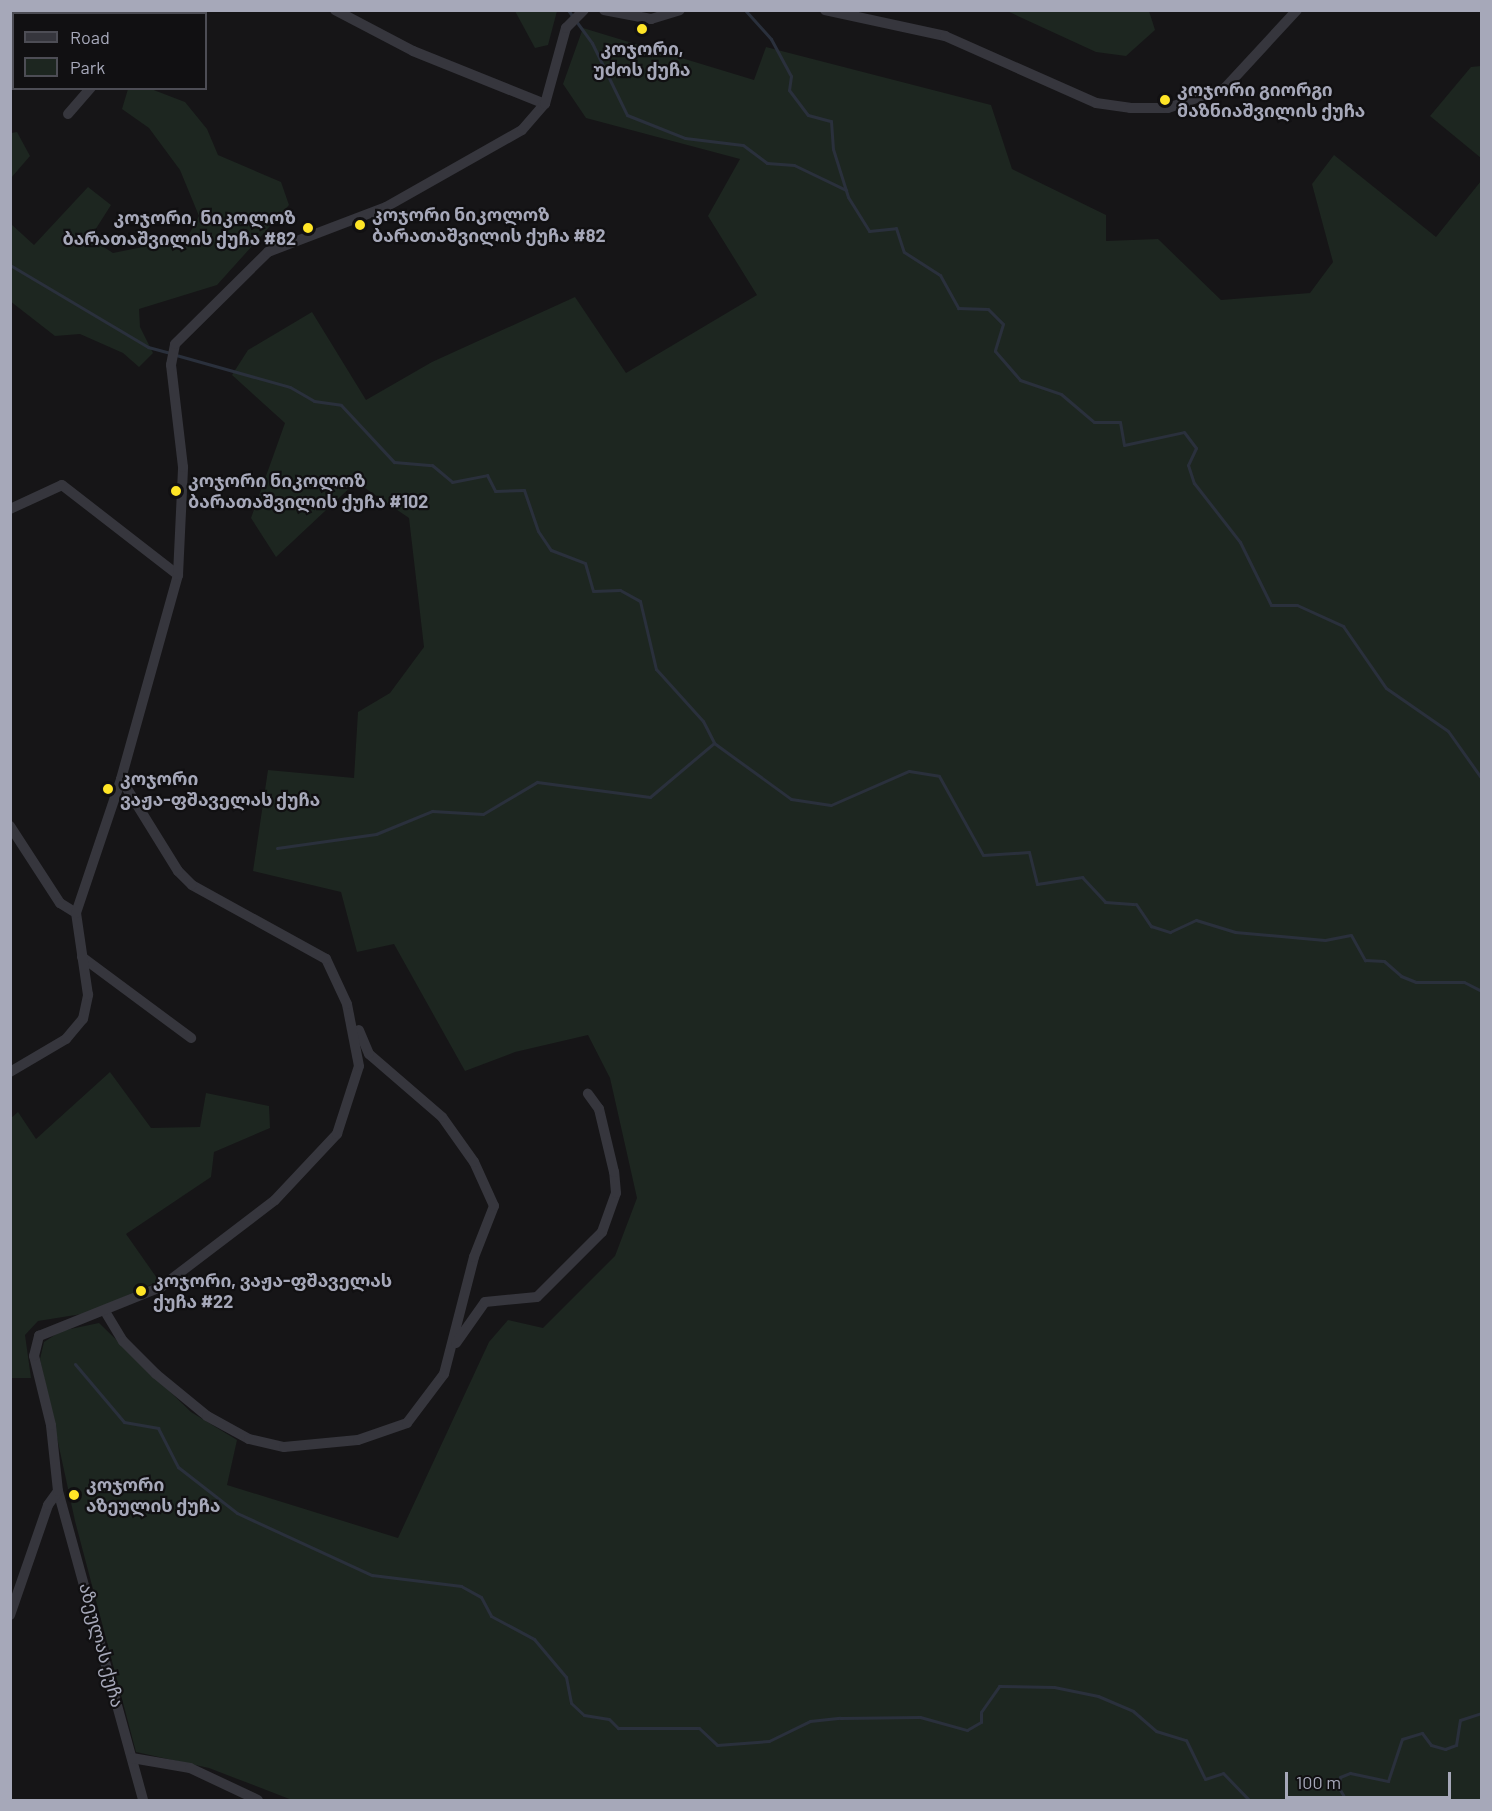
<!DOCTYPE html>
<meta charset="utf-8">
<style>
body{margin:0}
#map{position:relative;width:1492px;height:1811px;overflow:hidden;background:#161517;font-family:Barlow,"Noto Sans Georgian",sans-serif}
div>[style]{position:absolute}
.green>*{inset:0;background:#1d2620}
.stream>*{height:3px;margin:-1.5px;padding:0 1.5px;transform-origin:1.5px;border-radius:1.5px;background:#2a303c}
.street>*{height:10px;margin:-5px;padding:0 5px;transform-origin:5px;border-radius:5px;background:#36363d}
.dots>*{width:16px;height:16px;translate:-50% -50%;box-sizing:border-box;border:3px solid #111012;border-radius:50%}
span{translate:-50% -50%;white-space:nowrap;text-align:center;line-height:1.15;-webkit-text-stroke:4.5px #111012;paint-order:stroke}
.poi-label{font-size:18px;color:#a6a8b9;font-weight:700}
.left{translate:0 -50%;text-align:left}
.right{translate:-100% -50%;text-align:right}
.street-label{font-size:18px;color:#a6a8b9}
.frame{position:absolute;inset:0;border:12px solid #a6a8b9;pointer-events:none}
.legend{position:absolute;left:12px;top:12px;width:195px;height:78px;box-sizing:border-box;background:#111012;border:2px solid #4d4d55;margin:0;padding:8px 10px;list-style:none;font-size:18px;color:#a6a8b9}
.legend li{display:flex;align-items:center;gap:12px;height:30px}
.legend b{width:30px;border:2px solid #4d4d55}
.scale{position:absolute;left:1285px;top:1772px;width:166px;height:27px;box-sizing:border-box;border:3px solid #a6a8b9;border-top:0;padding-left:8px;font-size:18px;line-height:21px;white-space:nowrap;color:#a6a8b9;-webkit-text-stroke:4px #111012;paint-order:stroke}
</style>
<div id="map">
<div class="green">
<div style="clip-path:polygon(515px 11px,557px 11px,548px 45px,535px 48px)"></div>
<div style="clip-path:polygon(1007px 11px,1149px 11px,1155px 30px,1126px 56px,1096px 52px)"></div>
<div style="clip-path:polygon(583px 28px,754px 80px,766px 47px,991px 105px,1012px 169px,1106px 215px,1106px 241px,1158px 239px,1221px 300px,1310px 293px,1333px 262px,1312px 184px,1334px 155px,1436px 237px,1481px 181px,1481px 1800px,292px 1800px,209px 1768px,136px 1752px,75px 1521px,40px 1359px,44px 1342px,61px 1331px,99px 1323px,191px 1412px,237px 1440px,227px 1485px,398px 1538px,489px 1342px,508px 1320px,543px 1328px,615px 1256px,637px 1198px,610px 1078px,588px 1035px,515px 1052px,465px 1071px,394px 944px,357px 952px,341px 892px,253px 871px,268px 770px,354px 778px,358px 712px,390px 693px,424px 647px,409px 518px,356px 482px,276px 557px,251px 518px,285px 423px,232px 375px,248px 350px,312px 312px,366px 400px,432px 362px,575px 297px,626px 373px,757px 295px,708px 216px,740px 159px,586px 118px,563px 84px)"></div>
<div style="clip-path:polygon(1481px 66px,1482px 66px,1481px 158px,1430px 116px,1471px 67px)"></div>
<div style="clip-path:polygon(128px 89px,151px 89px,185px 102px,207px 129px,218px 155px,281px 182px,289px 205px,217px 285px,139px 309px,140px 327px,153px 353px,139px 367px,123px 353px,80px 334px,55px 336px,10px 301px,11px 224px,34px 245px,88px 187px,111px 205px,90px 238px,113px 253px,187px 238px,199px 216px,180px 170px,149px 128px,122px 109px)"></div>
<div style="clip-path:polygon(17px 132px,30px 156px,11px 178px,11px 133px)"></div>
<div style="clip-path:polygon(110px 1072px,151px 1128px,200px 1127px,206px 1093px,269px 1106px,270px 1128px,214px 1152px,211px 1177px,126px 1234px,159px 1281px,88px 1313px,38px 1321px,25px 1335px,31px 1378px,11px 1378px,11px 1118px,18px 1112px,36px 1139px)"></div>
</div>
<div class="stream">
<div style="left:568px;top:10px;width:41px;rotate:54deg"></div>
<div style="left:592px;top:43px;width:80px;rotate:64.1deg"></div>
<div style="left:627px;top:115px;width:62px;rotate:21.6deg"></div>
<div style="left:685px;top:138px;width:58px;rotate:6.9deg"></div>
<div style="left:743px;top:145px;width:30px;rotate:37deg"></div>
<div style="left:767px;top:163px;width:27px;rotate:4deg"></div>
<div style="left:794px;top:165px;width:58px;rotate:25.7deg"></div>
<div style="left:745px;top:10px;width:39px;rotate:48deg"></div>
<div style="left:771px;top:39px;width:42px;rotate:61.6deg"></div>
<div style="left:791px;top:76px;width:14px;rotate:98deg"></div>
<div style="left:789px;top:90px;width:31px;rotate:53deg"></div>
<div style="left:808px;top:115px;width:24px;rotate:15deg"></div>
<div style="left:831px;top:121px;width:28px;rotate:86deg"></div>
<div style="left:833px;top:149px;width:50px;rotate:72.6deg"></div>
<div style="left:848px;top:197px;width:40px;rotate:58deg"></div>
<div style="left:869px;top:231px;width:27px;rotate:-6deg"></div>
<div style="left:896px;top:228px;width:25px;rotate:72deg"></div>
<div style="left:904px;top:252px;width:43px;rotate:32.6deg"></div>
<div style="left:940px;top:275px;width:38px;rotate:61deg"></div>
<div style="left:958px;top:308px;width:30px;rotate:2deg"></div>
<div style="left:988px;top:309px;width:21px;rotate:45deg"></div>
<div style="left:1003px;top:324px;width:28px;rotate:107deg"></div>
<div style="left:995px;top:351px;width:38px;rotate:49deg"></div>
<div style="left:1020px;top:380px;width:43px;rotate:18.9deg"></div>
<div style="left:1061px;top:394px;width:43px;rotate:40.3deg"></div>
<div style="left:1094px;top:422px;width:26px"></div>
<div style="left:1120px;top:422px;width:23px;rotate:80deg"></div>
<div style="left:1124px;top:445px;width:61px;rotate:-12.2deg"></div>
<div style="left:1184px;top:432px;width:20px;rotate:53deg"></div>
<div style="left:1196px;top:448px;width:19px;rotate:115deg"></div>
<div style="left:1188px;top:465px;width:19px;rotate:72deg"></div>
<div style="left:1194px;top:483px;width:75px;rotate:52.1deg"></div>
<div style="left:1240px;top:542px;width:70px;rotate:63.8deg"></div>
<div style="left:1271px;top:605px;width:26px"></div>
<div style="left:1297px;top:605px;width:51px;rotate:24.5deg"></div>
<div style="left:1343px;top:626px;width:75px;rotate:55.3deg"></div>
<div style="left:1386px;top:688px;width:75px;rotate:34.7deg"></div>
<div style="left:1448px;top:731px;width:59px;rotate:54.7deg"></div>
<div style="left:10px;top:265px;width:161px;rotate:30.7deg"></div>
<div style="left:148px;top:347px;width:23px;rotate:15deg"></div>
<div style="left:176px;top:355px;width:118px;rotate:15.7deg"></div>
<div style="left:290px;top:387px;width:28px;rotate:30deg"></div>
<div style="left:314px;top:401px;width:27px;rotate:8deg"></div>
<div style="left:341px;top:405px;width:78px;rotate:47.1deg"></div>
<div style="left:394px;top:462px;width:38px;rotate:5deg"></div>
<div style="left:432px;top:465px;width:26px;rotate:40deg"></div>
<div style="left:452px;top:482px;width:36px;rotate:-11deg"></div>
<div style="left:487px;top:475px;width:18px;rotate:63deg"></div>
<div style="left:495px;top:491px;width:29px;rotate:-2deg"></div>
<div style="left:524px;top:490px;width:43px;rotate:71.1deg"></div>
<div style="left:538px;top:531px;width:23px;rotate:56deg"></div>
<div style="left:551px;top:550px;width:36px;rotate:21deg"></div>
<div style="left:585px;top:563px;width:29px;rotate:74deg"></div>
<div style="left:593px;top:591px;width:27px;rotate:-2deg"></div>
<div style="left:620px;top:590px;width:23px;rotate:29deg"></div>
<div style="left:640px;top:601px;width:70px;rotate:76.8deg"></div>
<div style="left:656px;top:669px;width:70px;rotate:47.9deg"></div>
<div style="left:703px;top:721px;width:25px;rotate:63deg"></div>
<div style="left:714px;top:743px;width:95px;rotate:36deg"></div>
<div style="left:791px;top:799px;width:40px;rotate:8.5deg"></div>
<div style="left:831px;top:805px;width:85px;rotate:-23.6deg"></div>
<div style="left:909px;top:771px;width:30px;rotate:9deg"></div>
<div style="left:939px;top:776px;width:90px;rotate:60.9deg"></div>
<div style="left:983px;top:855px;width:46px;rotate:-3.7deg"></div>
<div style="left:1029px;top:852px;width:33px;rotate:76deg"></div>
<div style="left:1037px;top:884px;width:46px;rotate:-8.8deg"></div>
<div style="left:1082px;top:877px;width:34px;rotate:47deg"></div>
<div style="left:1105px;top:902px;width:31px;rotate:4deg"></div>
<div style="left:1136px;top:904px;width:27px;rotate:56deg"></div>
<div style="left:1151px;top:926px;width:20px;rotate:18deg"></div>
<div style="left:1170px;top:932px;width:29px;rotate:-25deg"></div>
<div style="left:1196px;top:920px;width:41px;rotate:17.1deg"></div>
<div style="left:1235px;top:932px;width:90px;rotate:5.1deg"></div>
<div style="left:1325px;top:940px;width:26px;rotate:-11deg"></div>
<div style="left:1351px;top:935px;width:29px;rotate:61deg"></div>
<div style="left:1365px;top:960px;width:19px;rotate:3deg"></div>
<div style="left:1384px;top:961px;width:23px;rotate:41deg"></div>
<div style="left:1401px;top:976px;width:16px;rotate:22deg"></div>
<div style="left:1416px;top:982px;width:48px"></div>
<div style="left:1464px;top:982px;width:20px;rotate:27deg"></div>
<div style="left:277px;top:848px;width:100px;rotate:-8deg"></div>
<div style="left:376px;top:834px;width:61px;rotate:-22.3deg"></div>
<div style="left:432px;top:811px;width:51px;rotate:3.4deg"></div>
<div style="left:483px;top:814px;width:63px;rotate:-30.7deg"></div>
<div style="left:537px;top:782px;width:114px;rotate:7.6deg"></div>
<div style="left:650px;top:797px;width:84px;rotate:-40.2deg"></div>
<div style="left:75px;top:1364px;width:76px;rotate:49.8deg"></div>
<div style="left:124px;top:1422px;width:35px;rotate:10deg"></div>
<div style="left:158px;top:1428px;width:44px;rotate:62.9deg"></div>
<div style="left:178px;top:1467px;width:75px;rotate:37.9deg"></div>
<div style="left:237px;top:1513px;width:149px;rotate:24.7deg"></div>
<div style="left:372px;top:1575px;width:90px;rotate:7deg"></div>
<div style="left:461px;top:1586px;width:23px;rotate:29deg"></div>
<div style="left:481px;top:1597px;width:21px;rotate:62deg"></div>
<div style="left:491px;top:1616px;width:49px;rotate:28.1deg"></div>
<div style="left:534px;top:1639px;width:50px;rotate:49.9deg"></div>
<div style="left:566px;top:1677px;width:26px;rotate:79deg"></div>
<div style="left:571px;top:1703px;width:18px;rotate:43deg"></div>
<div style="left:584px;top:1715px;width:25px;rotate:9deg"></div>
<div style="left:609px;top:1719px;width:13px;rotate:45deg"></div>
<div style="left:618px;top:1728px;width:81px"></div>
<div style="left:699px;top:1728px;width:25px;rotate:43deg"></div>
<div style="left:717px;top:1745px;width:52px;rotate:-4.4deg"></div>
<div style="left:769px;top:1741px;width:46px;rotate:-26deg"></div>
<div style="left:810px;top:1721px;width:30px;rotate:-6deg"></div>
<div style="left:840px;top:1718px;width:80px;rotate:-0.7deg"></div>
<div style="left:920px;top:1717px;width:49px;rotate:15.5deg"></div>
<div style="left:967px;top:1730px;width:16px;rotate:-30deg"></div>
<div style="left:981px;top:1722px;width:10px;rotate:-90deg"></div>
<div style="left:981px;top:1712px;width:32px;rotate:-55deg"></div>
<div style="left:999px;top:1686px;width:55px;rotate:1deg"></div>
<div style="left:1054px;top:1687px;width:45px;rotate:11.6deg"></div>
<div style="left:1098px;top:1696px;width:38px;rotate:23deg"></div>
<div style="left:1133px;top:1711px;width:30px;rotate:41deg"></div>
<div style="left:1156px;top:1731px;width:31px;rotate:17deg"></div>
<div style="left:1186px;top:1740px;width:43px;rotate:64deg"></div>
<div style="left:1205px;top:1779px;width:19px;rotate:-18deg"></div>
<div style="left:1223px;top:1773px;width:37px;rotate:46deg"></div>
<div style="left:1346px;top:1800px;width:16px;rotate:-120deg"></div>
<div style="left:1338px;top:1786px;width:9px;rotate:-77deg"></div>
<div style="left:1340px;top:1777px;width:11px;rotate:-22deg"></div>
<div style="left:1350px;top:1773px;width:39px;rotate:12deg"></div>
<div style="left:1388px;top:1781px;width:44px;rotate:-71.6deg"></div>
<div style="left:1402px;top:1739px;width:21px;rotate:-17deg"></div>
<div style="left:1422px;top:1733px;width:15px;rotate:53deg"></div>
<div style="left:1431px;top:1745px;width:15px;rotate:16deg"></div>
<div style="left:1445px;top:1749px;width:12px;rotate:-20deg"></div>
<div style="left:1456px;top:1745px;width:25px;rotate:-81deg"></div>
<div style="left:1460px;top:1720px;width:23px;rotate:-18deg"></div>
</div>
<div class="street">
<div style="left:335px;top:10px;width:88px;rotate:27.7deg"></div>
<div style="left:413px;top:51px;width:142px;rotate:21.9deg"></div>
<div style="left:604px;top:10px;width:48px;rotate:10.8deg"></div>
<div style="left:651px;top:19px;width:30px;rotate:-17deg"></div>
<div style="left:825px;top:10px;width:123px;rotate:12.2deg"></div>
<div style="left:945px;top:36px;width:165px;rotate:23.9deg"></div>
<div style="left:1096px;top:103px;width:34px;rotate:8deg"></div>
<div style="left:1130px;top:108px;width:38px"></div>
<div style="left:1168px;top:108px;width:60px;rotate:-19.3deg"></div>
<div style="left:1225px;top:88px;width:106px;rotate:-47.3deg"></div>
<div style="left:182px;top:14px;width:5px;rotate:-53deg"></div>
<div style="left:68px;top:114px;width:35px;rotate:-49deg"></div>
<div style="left:10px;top:509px;width:57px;rotate:-24.8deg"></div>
<div style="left:62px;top:485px;width:147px;rotate:37.8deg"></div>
<div style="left:10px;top:826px;width:92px;rotate:57deg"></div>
<div style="left:60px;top:903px;width:19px;rotate:32deg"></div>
<div style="left:82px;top:957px;width:136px;rotate:36.6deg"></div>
<div style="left:10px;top:1072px;width:65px;rotate:-30.5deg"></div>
<div style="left:66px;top:1039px;width:26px;rotate:-50deg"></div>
<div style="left:83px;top:1019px;width:25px;rotate:-78deg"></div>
<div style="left:88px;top:995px;width:83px;rotate:-98.3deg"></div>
<div style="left:76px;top:913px;width:141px;rotate:-71.4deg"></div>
<div style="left:121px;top:779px;width:212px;rotate:-74.4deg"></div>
<div style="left:178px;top:575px;width:108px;rotate:-87.3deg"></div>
<div style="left:183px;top:467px;width:103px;rotate:-96.7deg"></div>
<div style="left:171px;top:365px;width:21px;rotate:-79deg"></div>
<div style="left:175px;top:344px;width:131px;rotate:-44.7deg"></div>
<div style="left:268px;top:252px;width:126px;rotate:-20.9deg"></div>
<div style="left:386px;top:207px;width:156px;rotate:-29.5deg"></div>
<div style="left:522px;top:130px;width:35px;rotate:-49deg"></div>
<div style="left:545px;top:104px;width:79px;rotate:-74.6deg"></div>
<div style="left:566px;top:28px;width:25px;rotate:-45deg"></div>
<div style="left:106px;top:1313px;width:33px;rotate:59deg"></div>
<div style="left:123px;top:1341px;width:47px;rotate:45deg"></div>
<div style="left:156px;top:1374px;width:66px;rotate:39.5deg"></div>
<div style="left:207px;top:1416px;width:48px;rotate:28.7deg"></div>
<div style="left:249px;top:1439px;width:36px;rotate:13deg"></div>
<div style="left:284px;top:1447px;width:74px;rotate:-5.4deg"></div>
<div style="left:358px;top:1440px;width:52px;rotate:-19.1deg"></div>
<div style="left:407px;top:1423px;width:61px;rotate:-52.9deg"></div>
<div style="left:444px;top:1374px;width:121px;rotate:-75.6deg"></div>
<div style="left:474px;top:1257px;width:55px;rotate:-68.6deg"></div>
<div style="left:494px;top:1206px;width:48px;rotate:-114.4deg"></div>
<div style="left:474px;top:1162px;width:55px;rotate:-125.4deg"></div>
<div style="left:442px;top:1117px;width:96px;rotate:-139.2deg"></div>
<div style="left:369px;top:1054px;width:26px;rotate:-113deg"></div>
<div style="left:456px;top:1343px;width:50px;rotate:-54.7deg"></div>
<div style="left:485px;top:1302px;width:52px;rotate:-5.5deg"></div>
<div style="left:537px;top:1297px;width:92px;rotate:-45deg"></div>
<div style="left:602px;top:1232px;width:41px;rotate:-70.3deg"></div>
<div style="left:616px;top:1193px;width:21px;rotate:-95deg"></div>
<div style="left:614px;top:1172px;width:65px;rotate:-103.4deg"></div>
<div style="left:599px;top:1109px;width:19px;rotate:-126deg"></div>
<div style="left:58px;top:1491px;width:320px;rotate:74.6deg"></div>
<div style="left:10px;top:1615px;width:116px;rotate:-70.9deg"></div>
<div style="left:48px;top:1505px;width:17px;rotate:-54deg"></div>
<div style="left:58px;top:1491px;width:66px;rotate:-96.1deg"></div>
<div style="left:51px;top:1425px;width:71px;rotate:-103.8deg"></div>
<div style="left:34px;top:1356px;width:21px;rotate:-76deg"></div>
<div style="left:39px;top:1336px;width:131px;rotate:-21.9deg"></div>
<div style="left:161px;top:1287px;width:143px;rotate:-37.3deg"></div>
<div style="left:275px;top:1200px;width:91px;rotate:-46.8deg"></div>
<div style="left:337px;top:1134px;width:71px;rotate:-72.1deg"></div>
<div style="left:359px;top:1066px;width:63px;rotate:-101deg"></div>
<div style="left:347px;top:1004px;width:50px;rotate:-115deg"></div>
<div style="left:326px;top:959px;width:153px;rotate:-151.1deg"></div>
<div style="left:192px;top:885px;width:20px;rotate:-135deg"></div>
<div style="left:178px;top:871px;width:108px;rotate:-121.8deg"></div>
<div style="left:132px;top:1758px;width:59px;rotate:9.8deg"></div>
<div style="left:190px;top:1768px;width:75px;rotate:25.2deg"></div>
</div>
<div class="dots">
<div style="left:642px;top:29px;background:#ffe526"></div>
<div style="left:1165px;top:100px;background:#ffe526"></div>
<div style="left:360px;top:225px;background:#ffe526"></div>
<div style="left:308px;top:228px;background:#ffe526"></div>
<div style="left:176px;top:491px;background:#ffe526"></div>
<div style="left:108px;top:789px;background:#ffe526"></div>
<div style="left:141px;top:1291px;background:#ffe526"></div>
<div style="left:74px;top:1495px;background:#ffe526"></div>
</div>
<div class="poi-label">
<span style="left:642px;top:59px">კოჯორი,<br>უძოს ქუჩა</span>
<span class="left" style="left:1177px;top:100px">კოჯორი გიორგი<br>მაზნიაშვილის ქუჩა</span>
<span class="left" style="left:372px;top:225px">კოჯორი ნიკოლოზ<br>ბარათაშვილის ქუჩა #82</span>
<span class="right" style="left:296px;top:228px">კოჯორი, ნიკოლოზ<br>ბარათაშვილის ქუჩა #82</span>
<span class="left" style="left:188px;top:491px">კოჯორი ნიკოლოზ<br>ბარათაშვილის ქუჩა #102</span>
<span class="left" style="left:120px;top:789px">კოჯორი<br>ვაჟა-ფშაველას ქუჩა</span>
<span class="left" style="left:153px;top:1291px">კოჯორი, ვაჟა-ფშაველას<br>ქუჩა #22</span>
<span class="left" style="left:86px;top:1495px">კოჯორი<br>აზეულის ქუჩა</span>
</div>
<div class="street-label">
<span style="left:102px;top:1645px;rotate:75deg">აზეულას ქუჩა</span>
</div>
<div class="frame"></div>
<ul class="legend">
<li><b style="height:8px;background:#36363d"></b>Road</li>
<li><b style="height:16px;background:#1d2620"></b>Park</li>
</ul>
<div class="scale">100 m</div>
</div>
